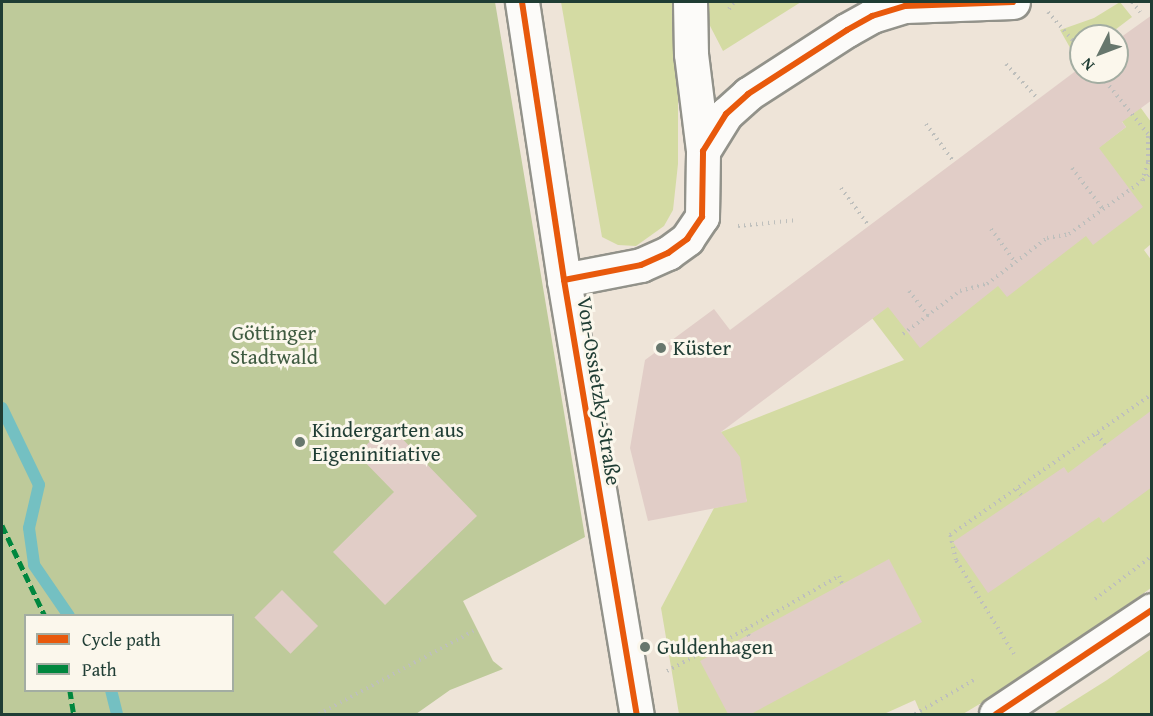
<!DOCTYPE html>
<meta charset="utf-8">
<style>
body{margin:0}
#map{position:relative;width:1153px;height:716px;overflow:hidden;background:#eee4d8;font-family:"Gentium Book Plus",serif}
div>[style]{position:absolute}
.green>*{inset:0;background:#d4dba3}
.forest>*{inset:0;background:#beca9a}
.stream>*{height:12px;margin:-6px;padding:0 6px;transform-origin:6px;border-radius:6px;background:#74c0c2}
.building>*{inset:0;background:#e1cdc7;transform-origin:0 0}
.path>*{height:4px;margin-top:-2px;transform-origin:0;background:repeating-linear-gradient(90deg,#bebfbc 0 1.5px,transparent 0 6px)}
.roads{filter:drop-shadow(2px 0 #92928a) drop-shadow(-2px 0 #92928a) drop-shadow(0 2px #92928a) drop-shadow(0 -2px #92928a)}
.street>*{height:33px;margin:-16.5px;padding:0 16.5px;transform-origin:16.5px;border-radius:16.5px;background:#fcfbf9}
.quiet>*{height:4.5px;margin-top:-2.25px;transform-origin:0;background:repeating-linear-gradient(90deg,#00873e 0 9px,transparent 0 13.5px)}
.cycleway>*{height:6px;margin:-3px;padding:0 3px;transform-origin:3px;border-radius:3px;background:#e8590c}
.dots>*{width:16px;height:16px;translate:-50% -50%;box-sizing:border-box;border:3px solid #fbf7ec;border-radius:50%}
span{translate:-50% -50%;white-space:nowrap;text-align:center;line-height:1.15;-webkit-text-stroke:6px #fbf7ec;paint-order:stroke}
.park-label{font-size:21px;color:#3f5b41}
.poi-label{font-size:21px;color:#1f3d34}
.left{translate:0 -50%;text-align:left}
.street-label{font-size:21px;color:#1f3d34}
.frame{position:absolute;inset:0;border:3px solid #1f3d34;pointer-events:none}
.legend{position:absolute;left:24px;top:614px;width:210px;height:78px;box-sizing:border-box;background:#fbf7ec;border:2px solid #a3ada2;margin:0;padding:8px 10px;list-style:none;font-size:18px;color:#1f3d34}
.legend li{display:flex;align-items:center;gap:12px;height:30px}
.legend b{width:30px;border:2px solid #a3ada2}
.north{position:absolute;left:1069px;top:24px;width:60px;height:60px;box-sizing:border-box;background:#fbf7ec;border:2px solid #a3ada2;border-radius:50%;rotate:228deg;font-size:16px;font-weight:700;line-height:24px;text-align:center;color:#1f3d34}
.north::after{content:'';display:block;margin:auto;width:21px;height:27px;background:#67776d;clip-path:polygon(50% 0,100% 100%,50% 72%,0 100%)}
</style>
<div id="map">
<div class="green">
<div style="clip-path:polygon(561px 2px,801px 2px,723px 51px,708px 22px,678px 88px,678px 164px,673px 210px,664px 226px,636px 246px,618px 245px,602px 237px)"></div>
<div style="clip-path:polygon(1120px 2px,1132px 17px,1107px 36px,1081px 36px,1081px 67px,1060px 30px,1094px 18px)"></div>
<div style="clip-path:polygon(1085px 72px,1115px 72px,1151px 122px,1151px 244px,1144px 250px,1152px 261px,1151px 588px,1023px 678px,963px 714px,921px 714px,915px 700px,884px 714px,679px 714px,661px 608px,714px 508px,747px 501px,721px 432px,904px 360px,872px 318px,1126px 127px)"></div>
<div style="clip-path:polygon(1151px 649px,1151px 714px,1053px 714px,1107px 680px)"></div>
</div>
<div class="forest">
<div style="clip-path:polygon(evenodd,2px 2px,495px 2px,585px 537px,463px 601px,493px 661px,503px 669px,450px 690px,416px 714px,2px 714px,2px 2px,26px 616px,232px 616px,232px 690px,26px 690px,26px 616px)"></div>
</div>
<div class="stream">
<div style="left:2px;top:408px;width:85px;rotate:64.3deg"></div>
<div style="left:39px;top:485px;width:44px;rotate:103.1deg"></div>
<div style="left:29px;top:528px;width:37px;rotate:82deg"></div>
<div style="left:34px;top:565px;width:62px;rotate:55.5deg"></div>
<div style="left:111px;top:690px;width:25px;rotate:76deg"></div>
</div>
<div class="building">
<div style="clip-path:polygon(1152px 15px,1152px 100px,1122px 122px,1126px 127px,1099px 148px,1143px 207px,1093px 245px,1086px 236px,1007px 297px,998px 286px,920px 348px,888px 307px,721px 432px,740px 457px,747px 502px,648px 521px,630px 448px,645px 360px,714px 309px,730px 330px,1081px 67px,1081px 72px,1117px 72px,1117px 40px)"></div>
<div style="clip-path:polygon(1152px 410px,1152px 487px,1103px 523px,1099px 517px,988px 593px,953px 542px,1064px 467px,1068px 473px)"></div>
<div style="clip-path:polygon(388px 424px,477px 516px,385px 605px,333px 552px,394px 492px,357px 454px)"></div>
<div style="clip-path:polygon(889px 559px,922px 622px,751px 714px,728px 714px,700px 661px)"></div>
<div style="left:282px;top:590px;width:51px;height:39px;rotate:45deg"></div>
</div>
<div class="path">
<div style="left:1132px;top:2px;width:13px;rotate:51deg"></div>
<div style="left:729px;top:9px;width:9px;rotate:-54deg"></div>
<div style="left:1048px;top:12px;width:50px;rotate:49deg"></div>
<div style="left:1006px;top:64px;width:47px;rotate:47.6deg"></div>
<div style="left:1098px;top:72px;width:86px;rotate:51.1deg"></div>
<div style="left:926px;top:124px;width:47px;rotate:53.6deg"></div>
<div style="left:1072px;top:168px;width:51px;rotate:52.9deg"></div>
<div style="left:1143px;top:180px;width:12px;rotate:-42deg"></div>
<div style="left:841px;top:188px;width:47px;rotate:53.6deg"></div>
<div style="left:738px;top:226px;width:60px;rotate:-5.7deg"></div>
<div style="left:991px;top:229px;width:41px;rotate:54deg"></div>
<div style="left:909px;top:291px;width:31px;rotate:52deg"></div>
<div style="left:903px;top:334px;width:71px;rotate:-37deg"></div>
<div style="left:960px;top:291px;width:28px;rotate:-15deg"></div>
<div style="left:987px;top:284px;width:76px;rotate:-37.5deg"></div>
<div style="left:1047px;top:238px;width:22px;rotate:-10deg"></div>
<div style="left:1069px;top:234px;width:90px;rotate:-36deg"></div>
<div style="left:1142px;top:181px;width:20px;rotate:-72deg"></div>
<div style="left:1148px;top:162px;width:26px;rotate:-90deg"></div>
<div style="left:1097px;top:434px;width:14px;rotate:54deg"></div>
<div style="left:1017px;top:489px;width:7px;rotate:56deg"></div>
<div style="left:1095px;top:599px;width:71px;rotate:-37deg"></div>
<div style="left:746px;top:629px;width:107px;rotate:-29.7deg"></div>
<div style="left:839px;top:576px;width:8px;rotate:67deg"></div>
<div style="left:1014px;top:654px;width:110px;rotate:-121.7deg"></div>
<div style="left:956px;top:560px;width:26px;rotate:-103deg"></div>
<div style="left:950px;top:535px;width:246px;rotate:-34.9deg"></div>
<div style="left:667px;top:671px;width:89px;rotate:-28deg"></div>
<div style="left:746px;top:629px;width:8px;rotate:67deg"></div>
<div style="left:319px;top:714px;width:179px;rotate:-28.3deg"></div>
<div style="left:915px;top:714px;width:68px;rotate:-30deg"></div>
</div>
<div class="roads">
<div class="street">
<div style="left:522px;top:2px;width:281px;rotate:81.4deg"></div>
<div style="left:564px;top:280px;width:440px;rotate:80.5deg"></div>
<div style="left:690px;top:2px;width:52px;rotate:88.9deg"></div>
<div style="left:691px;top:54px;width:98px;rotate:82.9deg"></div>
<div style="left:564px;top:280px;width:78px;rotate:-11deg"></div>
<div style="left:641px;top:265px;width:30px;rotate:-24deg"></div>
<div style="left:668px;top:253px;width:24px;rotate:-36deg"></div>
<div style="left:687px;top:239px;width:27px;rotate:-56deg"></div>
<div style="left:702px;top:217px;width:66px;rotate:-89.1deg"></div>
<div style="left:703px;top:151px;width:44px;rotate:-58.1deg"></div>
<div style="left:726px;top:114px;width:30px;rotate:-42deg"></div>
<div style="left:748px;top:94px;width:118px;rotate:-32.9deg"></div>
<div style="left:847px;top:30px;width:29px;rotate:-29deg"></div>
<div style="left:872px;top:16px;width:34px;rotate:-17deg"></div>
<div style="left:905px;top:6px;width:108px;rotate:-2.1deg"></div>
<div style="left:996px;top:714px;width:187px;rotate:-33.7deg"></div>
</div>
</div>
<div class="quiet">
<div style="left:2px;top:525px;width:101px;rotate:64.7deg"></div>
<div style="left:70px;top:690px;width:24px;rotate:81deg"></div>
</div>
<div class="cycleway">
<div style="left:522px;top:2px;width:281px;rotate:81.4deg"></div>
<div style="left:564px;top:280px;width:440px;rotate:80.5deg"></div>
<div style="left:564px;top:280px;width:78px;rotate:-11deg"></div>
<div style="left:641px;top:265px;width:30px;rotate:-24deg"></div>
<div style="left:668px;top:253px;width:24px;rotate:-36deg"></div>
<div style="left:687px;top:239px;width:27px;rotate:-56deg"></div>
<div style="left:702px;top:217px;width:66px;rotate:-89.1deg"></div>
<div style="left:703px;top:151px;width:44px;rotate:-58.1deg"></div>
<div style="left:726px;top:114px;width:30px;rotate:-42deg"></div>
<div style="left:748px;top:94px;width:118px;rotate:-32.9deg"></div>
<div style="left:847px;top:30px;width:29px;rotate:-29deg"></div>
<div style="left:872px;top:16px;width:34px;rotate:-17deg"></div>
<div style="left:905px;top:6px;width:108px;rotate:-2.1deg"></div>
<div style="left:996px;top:714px;width:187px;rotate:-33.7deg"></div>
</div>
<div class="dots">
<div style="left:661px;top:348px;background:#67776d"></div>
<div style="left:300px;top:442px;background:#67776d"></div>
<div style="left:645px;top:647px;background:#67776d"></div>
</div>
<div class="park-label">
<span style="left:274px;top:345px">Göttinger<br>Stadtwald</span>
</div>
<div class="poi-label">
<span class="left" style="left:673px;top:348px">Küster</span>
<span class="left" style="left:312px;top:442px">Kindergarten aus<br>Eigeninitiative</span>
<span class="left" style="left:657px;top:647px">Guldenhagen</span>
</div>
<div class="street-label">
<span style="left:599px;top:391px;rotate:81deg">Von-Ossietzky-Straße</span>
</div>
<div class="frame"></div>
<ul class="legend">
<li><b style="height:8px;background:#e8590c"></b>Cycle path</li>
<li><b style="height:8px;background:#00873e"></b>Path</li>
</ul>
<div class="north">N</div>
</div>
